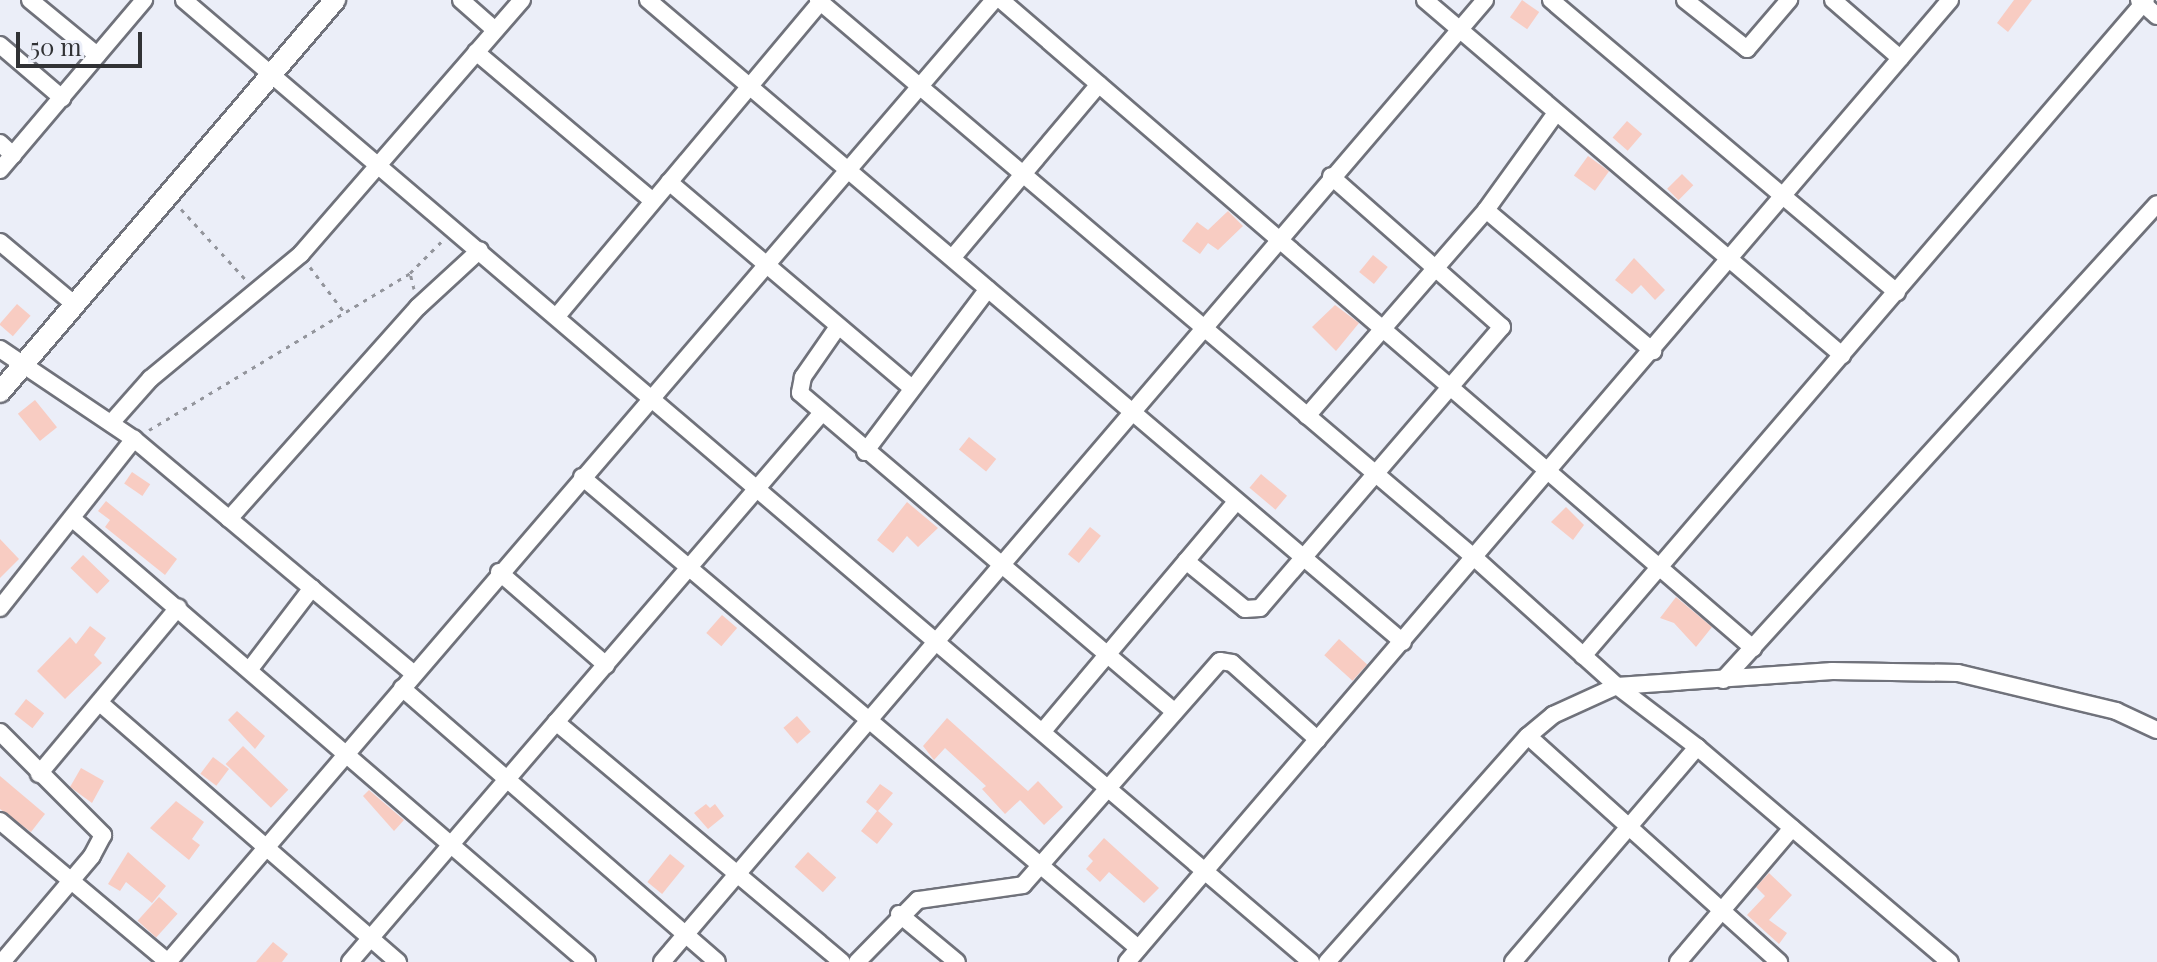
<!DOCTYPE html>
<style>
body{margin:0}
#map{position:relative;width:2157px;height:962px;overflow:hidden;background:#ebeef8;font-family:"Playfair Display",serif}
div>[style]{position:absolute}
.building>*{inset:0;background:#f8ccc2;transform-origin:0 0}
.path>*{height:3px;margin-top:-1.5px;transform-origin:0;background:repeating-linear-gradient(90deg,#93959c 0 4px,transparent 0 10px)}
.roads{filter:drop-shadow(2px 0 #70727b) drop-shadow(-2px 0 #70727b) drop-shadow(0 2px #70727b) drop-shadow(0 -2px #70727b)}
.minor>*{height:16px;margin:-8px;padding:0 8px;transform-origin:8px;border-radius:8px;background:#fff}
.tertiary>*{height:20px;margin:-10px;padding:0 10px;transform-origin:10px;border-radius:10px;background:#fff}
span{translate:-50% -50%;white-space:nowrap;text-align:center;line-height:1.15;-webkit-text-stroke:7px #ebeef8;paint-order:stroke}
.scale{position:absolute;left:16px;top:32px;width:126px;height:36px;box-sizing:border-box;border:4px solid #313235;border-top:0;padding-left:10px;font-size:24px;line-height:28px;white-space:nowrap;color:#313235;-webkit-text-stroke:6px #ebeef8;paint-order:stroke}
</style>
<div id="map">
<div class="building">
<div style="left:1522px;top:0;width:21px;height:21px;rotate:35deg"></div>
<div style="clip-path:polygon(2014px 0,2032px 0,2008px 32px,1997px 23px)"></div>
<div style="left:1627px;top:121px;width:20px;height:22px;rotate:41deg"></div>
<div style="left:1588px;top:156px;width:26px;height:24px;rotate:36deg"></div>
<div style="left:1682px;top:174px;width:16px;height:21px;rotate:45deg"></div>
<div style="clip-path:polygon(1228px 211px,1243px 226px,1218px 250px,1208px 243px,1200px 254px,1182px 241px,1197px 222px,1208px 230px)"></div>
<div style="left:1373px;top:255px;width:19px;height:22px;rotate:39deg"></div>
<div style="clip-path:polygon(1634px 258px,1665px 290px,1655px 300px,1641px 285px,1632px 294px,1615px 280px)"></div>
<div style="left:17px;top:304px;width:18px;height:27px;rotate:41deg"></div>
<div style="clip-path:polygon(1335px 305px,1359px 323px,1336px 351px,1312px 327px)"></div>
<div style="left:35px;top:400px;width:35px;height:22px;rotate:51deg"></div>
<div style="left:969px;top:437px;width:35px;height:16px;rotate:39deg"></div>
<div style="left:132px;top:472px;width:22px;height:14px;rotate:34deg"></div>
<div style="left:1261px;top:474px;width:34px;height:18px;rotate:40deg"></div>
<div style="clip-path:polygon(106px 501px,177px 559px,165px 575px,105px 527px,110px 520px,98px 511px)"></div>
<div style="clip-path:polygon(907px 502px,938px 528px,918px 547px,907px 536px,893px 553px,877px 540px)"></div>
<div style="clip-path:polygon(1566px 507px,1584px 525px,1573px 540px,1551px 522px)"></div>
<div style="left:1090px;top:527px;width:14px;height:35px;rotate:39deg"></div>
<div style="clip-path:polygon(0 539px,19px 559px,0 578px)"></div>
<div style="left:83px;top:555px;width:37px;height:18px;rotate:44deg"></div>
<div style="clip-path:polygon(1676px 597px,1712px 627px,1696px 647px,1674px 623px,1660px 618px)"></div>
<div style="left:722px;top:615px;width:20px;height:24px;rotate:41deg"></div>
<div style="clip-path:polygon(90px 626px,106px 638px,94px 655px,102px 663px,65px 699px,37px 671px,70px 637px,76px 644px)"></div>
<div style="left:1339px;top:639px;width:38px;height:22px;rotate:42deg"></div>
<div style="left:26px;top:699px;width:23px;height:19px;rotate:38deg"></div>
<div style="clip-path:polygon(237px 711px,265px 736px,255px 749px,228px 720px)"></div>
<div style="left:797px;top:716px;width:21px;height:18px;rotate:49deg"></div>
<div style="clip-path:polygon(947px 718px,1028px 791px,1038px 781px,1063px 807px,1044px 825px,1020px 800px,1005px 814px,982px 789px,986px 786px,945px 748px,934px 760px,923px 746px)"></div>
<div style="left:243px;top:746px;width:63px;height:25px;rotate:44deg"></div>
<div style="left:213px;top:757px;width:20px;height:21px;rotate:37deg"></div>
<div style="clip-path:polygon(81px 768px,104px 781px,92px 803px,70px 787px)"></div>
<div style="clip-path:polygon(0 776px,45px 814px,31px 832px,0 809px)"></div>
<div style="clip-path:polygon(880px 784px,893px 793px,878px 811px,893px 824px,877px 844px,861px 831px,877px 811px,866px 802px)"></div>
<div style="clip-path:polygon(369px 790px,404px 820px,394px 831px,363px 796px)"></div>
<div style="clip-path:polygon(176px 801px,204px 822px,192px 839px,200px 845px,189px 860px,150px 828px)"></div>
<div style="clip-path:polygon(706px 804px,710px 808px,715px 804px,724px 816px,708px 829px,694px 813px)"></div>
<div style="clip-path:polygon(1104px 838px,1159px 888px,1144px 903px,1109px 872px,1100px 882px,1086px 869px,1093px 861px,1088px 856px)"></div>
<div style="clip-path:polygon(128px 852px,166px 886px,152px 903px,126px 882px,120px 891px,108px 884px)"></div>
<div style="left:808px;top:852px;width:38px;height:20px;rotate:42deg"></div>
<div style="left:670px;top:854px;width:19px;height:36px;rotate:39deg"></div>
<div style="clip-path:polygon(1769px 873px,1792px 895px,1769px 920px,1787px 933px,1779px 944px,1747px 915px,1765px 896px,1756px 887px)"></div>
<div style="left:159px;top:897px;width:25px;height:32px;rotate:42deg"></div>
<div style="clip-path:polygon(273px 942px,288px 954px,282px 962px,256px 962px)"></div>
</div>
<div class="path">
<div style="left:181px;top:209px;width:96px;rotate:47.5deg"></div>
<div style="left:310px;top:267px;width:56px;rotate:52.9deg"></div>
<div style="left:414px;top:289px;width:16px;rotate:-104deg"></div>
<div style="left:410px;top:273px;width:44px;rotate:-45deg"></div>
<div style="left:149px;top:430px;width:305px;rotate:-31deg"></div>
</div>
<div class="roads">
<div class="minor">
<div style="left:30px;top:0;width:87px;rotate:39.4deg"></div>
<div style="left:184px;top:0;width:1482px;rotate:40.48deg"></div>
<div style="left:461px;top:0;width:45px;rotate:41.4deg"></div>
<div style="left:648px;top:0;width:991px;rotate:40.38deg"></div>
<div style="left:818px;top:0;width:863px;rotate:40.35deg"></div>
<div style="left:1476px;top:559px;width:190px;rotate:42deg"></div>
<div style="left:1617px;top:686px;width:101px;rotate:37.3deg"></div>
<div style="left:1697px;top:747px;width:332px;rotate:40.4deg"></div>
<div style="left:1001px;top:0;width:993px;rotate:40.75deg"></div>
<div style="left:1425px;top:0;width:548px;rotate:40.41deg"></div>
<div style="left:1551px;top:0;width:453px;rotate:40.2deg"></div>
<div style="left:1685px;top:0;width:79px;rotate:38.3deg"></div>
<div style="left:1747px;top:49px;width:65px;rotate:-49.4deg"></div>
<div style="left:1833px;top:0;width:89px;rotate:40.9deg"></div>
<div style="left:2139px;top:0;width:24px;rotate:42deg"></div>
<div style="left:0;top:45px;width:82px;rotate:40.5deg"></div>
<div style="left:476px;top:52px;width:231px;rotate:40.1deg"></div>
<div style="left:0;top:143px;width:18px;rotate:43deg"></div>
<div style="left:0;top:170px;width:223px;rotate:-49.7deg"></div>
<div style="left:669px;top:182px;width:319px;rotate:40.3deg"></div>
<div style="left:1486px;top:210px;width:219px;rotate:40.2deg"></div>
<div style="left:0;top:242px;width:98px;rotate:40deg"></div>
<div style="left:953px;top:257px;width:226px;rotate:-49.8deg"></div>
<div style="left:557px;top:316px;width:412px;rotate:-50deg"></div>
<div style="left:837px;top:328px;width:60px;rotate:124.8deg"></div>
<div style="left:803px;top:377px;width:16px;rotate:101deg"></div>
<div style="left:800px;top:393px;width:492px;rotate:40.4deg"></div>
<div style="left:0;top:349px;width:161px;rotate:33.9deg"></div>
<div style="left:134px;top:439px;width:366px;rotate:40deg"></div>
<div style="left:1307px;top:416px;width:273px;rotate:-49deg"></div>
<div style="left:1486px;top:210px;width:120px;rotate:-54.2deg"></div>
<div style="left:111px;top:423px;width:59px;rotate:-48.4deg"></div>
<div style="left:150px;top:379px;width:196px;rotate:-39.6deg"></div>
<div style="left:301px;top:254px;width:337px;rotate:-49deg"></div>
<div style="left:865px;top:452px;width:204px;rotate:-53deg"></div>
<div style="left:582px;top:477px;width:729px;rotate:40.27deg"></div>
<div style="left:229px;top:519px;width:284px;rotate:-48.3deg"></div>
<div style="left:418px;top:307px;width:84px;rotate:-42.6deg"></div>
<div style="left:74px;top:520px;width:677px;rotate:40.75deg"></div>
<div style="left:1186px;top:561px;width:76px;rotate:39.1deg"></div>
<div style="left:1245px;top:609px;width:15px;rotate:-4deg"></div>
<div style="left:1260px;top:608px;width:371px;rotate:-49.3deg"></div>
<div style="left:1502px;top:327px;width:228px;rotate:-138.6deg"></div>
<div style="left:499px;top:572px;width:142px;rotate:41deg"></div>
<div style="left:0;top:608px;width:216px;rotate:-51.6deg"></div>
<div style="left:1583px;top:656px;width:864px;rotate:-49.36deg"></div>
<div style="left:250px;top:669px;width:102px;rotate:-52.6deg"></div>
<div style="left:1723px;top:680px;width:644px;rotate:-47.64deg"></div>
<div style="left:402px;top:688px;width:417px;rotate:41deg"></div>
<div style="left:100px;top:703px;width:395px;rotate:41deg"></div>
<div style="left:556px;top:722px;width:373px;rotate:40deg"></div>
<div style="left:1043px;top:731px;width:299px;rotate:-49.9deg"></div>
<div style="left:0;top:732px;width:146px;rotate:45deg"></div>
<div style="left:103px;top:835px;width:24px;rotate:118deg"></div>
<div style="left:92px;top:856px;width:139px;rotate:130.3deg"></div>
<div style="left:1528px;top:736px;width:338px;rotate:42deg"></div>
<div style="left:39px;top:774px;width:217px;rotate:-50.1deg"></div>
<div style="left:0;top:821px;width:219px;rotate:40deg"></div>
<div style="left:899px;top:914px;width:75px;rotate:39.6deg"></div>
<div style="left:168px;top:962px;width:1268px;rotate:-49.35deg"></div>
<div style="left:350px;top:962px;width:721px;rotate:-49.33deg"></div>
<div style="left:662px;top:962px;width:1266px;rotate:-49.45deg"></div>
<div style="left:857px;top:962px;width:87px;rotate:-45.5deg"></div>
<div style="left:918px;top:900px;width:106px;rotate:-8.1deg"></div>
<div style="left:1023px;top:885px;width:298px;rotate:-48.7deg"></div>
<div style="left:1220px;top:661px;width:12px;rotate:9deg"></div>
<div style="left:1232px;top:663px;width:115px;rotate:41.8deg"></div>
<div style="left:1127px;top:962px;width:1266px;rotate:-49.45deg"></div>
<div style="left:1327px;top:962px;width:302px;rotate:-48.4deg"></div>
<div style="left:1528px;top:736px;width:33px;rotate:-40deg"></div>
<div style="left:1553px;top:715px;width:70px;rotate:-24.4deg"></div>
<div style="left:1617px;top:686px;width:216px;rotate:-4deg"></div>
<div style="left:1832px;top:671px;width:126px;rotate:0.9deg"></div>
<div style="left:1958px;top:673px;width:163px;rotate:13.5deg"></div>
<div style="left:2116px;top:711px;width:45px;rotate:24.9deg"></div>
<div style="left:1513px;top:962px;width:283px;rotate:-49.4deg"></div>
<div style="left:1678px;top:962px;width:176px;rotate:-49.6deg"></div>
</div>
<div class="tertiary">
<div style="left:0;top:392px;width:516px;rotate:-49.48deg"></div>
</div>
</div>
<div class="scale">50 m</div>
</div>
